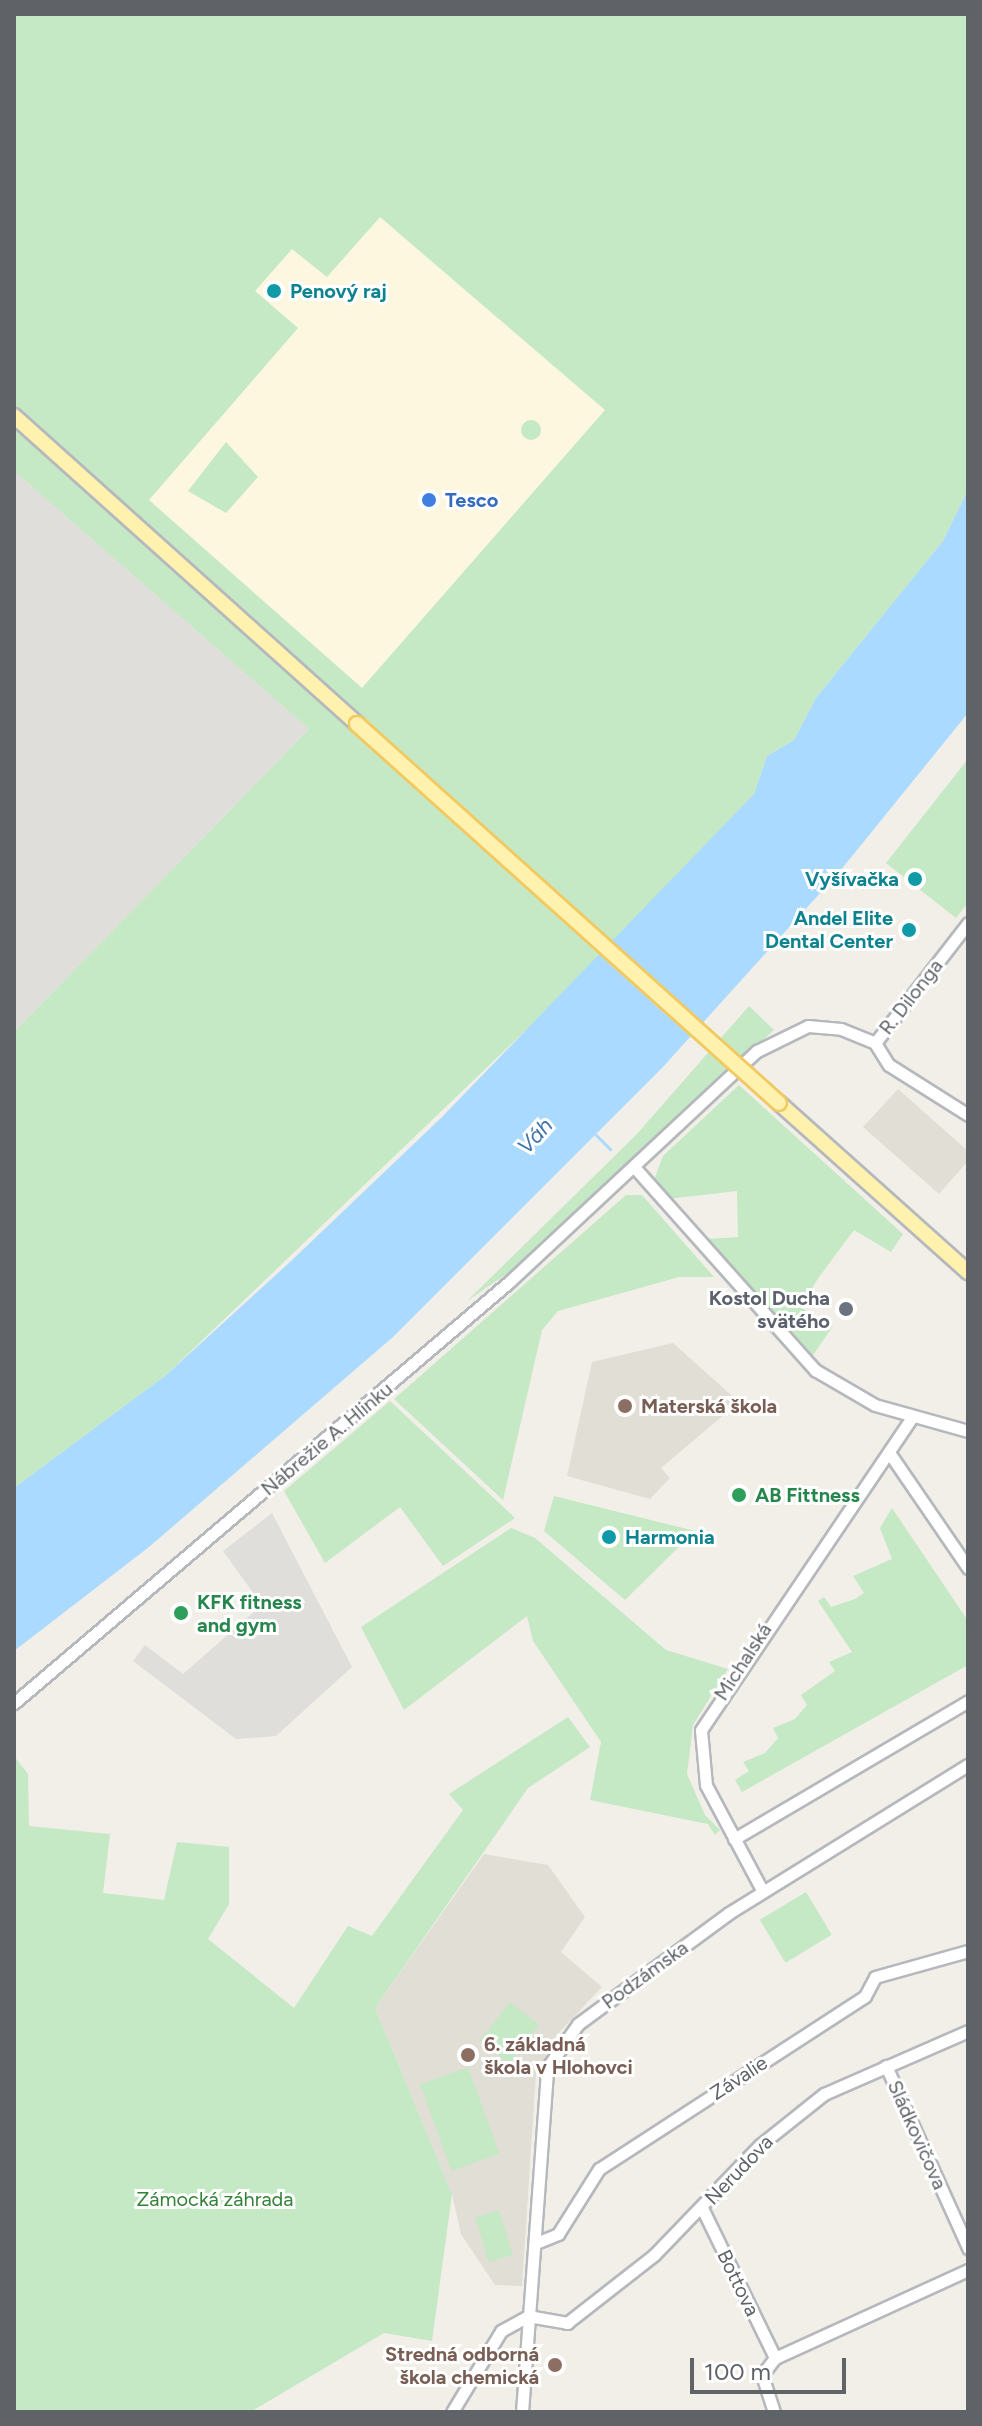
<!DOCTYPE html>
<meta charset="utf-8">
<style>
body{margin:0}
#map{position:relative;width:982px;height:2426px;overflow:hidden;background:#f1efe8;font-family:Figtree,sans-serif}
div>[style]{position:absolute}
.commercial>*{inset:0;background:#fef7e0}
.industrial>*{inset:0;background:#e0deda}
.education>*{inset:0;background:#e1ded6}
.green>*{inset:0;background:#c5e8c5;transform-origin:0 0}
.round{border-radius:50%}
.water>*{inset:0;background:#aadaff}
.pier>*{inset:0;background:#f1efe8;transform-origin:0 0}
.stream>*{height:3px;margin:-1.5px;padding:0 1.5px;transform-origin:1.5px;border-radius:1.5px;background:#aadaff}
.roads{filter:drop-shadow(2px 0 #b5b8bc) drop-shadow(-2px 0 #b5b8bc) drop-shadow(0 2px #b5b8bc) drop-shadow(0 -2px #b5b8bc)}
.minor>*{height:11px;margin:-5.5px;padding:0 5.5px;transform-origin:5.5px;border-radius:5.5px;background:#fff}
.major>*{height:14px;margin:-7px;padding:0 7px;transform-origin:7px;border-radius:7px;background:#fff2af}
.bridges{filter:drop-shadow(2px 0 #f2c960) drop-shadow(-2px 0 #f2c960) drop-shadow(0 2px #f2c960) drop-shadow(0 -2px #f2c960)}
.major-bridge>*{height:14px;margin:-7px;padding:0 7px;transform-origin:7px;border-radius:7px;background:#fff2af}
.dots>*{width:22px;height:22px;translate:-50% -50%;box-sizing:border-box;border:4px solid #fff;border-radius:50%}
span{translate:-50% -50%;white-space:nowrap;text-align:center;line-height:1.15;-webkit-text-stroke:6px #fff;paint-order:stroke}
.culture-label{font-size:20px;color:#0d838f;font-weight:700}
.left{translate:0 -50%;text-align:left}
.right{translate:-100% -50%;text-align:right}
.shop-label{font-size:20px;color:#366cbe;font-weight:700}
.street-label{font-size:20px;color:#5f6368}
.worship-label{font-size:20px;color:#5b616d;font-weight:700}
.education-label{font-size:20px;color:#785e54;font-weight:700}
.leisure-label{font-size:20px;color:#27864d;font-weight:700}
.park-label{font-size:20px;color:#348238}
.water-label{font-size:22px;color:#4174aa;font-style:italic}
.frame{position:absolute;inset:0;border:16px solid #5f6368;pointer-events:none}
.scale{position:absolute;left:690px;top:2358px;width:156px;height:36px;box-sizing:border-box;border:4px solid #5f6368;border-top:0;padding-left:10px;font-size:24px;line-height:28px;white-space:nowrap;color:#5f6368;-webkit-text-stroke:6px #fff;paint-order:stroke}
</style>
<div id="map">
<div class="commercial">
<div style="clip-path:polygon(380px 217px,605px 410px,362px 688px,149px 500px,298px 328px,255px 291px,292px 249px,327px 277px)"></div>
</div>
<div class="industrial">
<div style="clip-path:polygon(14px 471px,309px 729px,14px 1032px)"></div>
<div style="clip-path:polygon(272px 1513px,352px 1667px,276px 1736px,236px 1739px,133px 1661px,145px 1645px,183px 1674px,262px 1605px,223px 1551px)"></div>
</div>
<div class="education">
<div style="clip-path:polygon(898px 1089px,968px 1151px,968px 1161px,939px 1194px,863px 1127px)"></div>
<div style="clip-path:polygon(673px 1343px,739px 1402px,661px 1468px,670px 1478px,650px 1499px,567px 1476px,592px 1362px)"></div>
<div style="clip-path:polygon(484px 1854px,548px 1865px,585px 1917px,561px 1952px,602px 1987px,556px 2036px,536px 2074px,522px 2286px,495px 2285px,461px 2234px,452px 2194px,375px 2008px)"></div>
</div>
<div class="green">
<div style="clip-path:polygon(evenodd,14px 14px,968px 14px,968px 490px,943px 541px,816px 698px,794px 740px,767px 756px,754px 794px,551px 1006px,165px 1376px,14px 1488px,14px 1032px,309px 729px,14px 471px,14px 14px,380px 217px,605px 410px,362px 688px,149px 500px,298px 328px,255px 291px,292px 249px,327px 277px,380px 217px)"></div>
<div class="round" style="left:521px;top:420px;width:20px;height:20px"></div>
<div style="clip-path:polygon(226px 442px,258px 477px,226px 513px,188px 491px)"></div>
<div style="clip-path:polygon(968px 759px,968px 903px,956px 918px,886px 863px)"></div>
<div style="clip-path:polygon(749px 1006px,774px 1030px,515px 1268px,467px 1301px,637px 1134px)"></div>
<div style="clip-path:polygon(739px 1085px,903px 1234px,891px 1252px,854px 1230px,819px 1277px,800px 1307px,833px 1326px,813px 1355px,707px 1239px,738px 1237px,737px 1191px,667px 1199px,654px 1180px,663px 1156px)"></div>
<div style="clip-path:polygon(626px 1195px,642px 1195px,714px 1277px,679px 1277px,558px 1311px,542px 1330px,503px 1500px,394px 1399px)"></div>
<div style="clip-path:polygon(390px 1401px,515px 1518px,443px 1566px,400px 1507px,325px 1563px,284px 1491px)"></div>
<div style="clip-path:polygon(554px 1496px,695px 1531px,625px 1600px,544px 1531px)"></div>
<div style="clip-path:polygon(892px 1508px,968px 1621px,968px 1665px,742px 1792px,735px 1780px,749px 1771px,743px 1762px,765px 1753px,778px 1738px,773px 1728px,795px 1719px,807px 1705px,801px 1695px,835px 1671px,829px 1662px,852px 1652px,818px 1601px,824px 1597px,831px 1607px,855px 1599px,864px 1593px,853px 1576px,892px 1559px,880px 1528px)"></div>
<div style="clip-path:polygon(511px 1528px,535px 1538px,666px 1650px,728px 1669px,693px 1725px,687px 1774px,705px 1815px,720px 1830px,715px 1835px,708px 1824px,590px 1800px,601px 1742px,533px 1641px,527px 1616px,404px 1710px,361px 1627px)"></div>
<div style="clip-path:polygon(568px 1717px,590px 1747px,528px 1788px,375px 2008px,452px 2194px,432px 2341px,384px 2333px,250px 2412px,14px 2412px,14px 1756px,28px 1774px,29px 1826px,110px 1834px,103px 1893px,164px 1900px,177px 1842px,229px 1847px,229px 1904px,208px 1939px,294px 2008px,348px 1926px,372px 1936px,463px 1810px,449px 1794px)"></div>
<div style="left:806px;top:1892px;width:50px;height:54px;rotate:59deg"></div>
<div style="left:510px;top:2002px;width:37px;height:49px;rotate:38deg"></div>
<div style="left:468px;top:2067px;width:92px;height:51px;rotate:70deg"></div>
<div style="left:499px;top:2210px;width:47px;height:25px;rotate:73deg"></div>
</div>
<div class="water">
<div style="clip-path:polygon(968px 490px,968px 713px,840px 871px,662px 1068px,393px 1337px,149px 1547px,14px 1651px,14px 1488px,165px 1376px,290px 1262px,442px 1117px,754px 794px,767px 756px,794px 740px,816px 698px,943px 541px)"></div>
</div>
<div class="pier">
<div style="left:609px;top:939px;width:131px;height:18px;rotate:42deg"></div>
</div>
<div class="stream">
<div style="left:596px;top:1135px;width:20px;rotate:45deg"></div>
</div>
<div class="roads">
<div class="minor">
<div style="left:875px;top:1043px;width:26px;rotate:58deg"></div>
<div style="left:889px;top:1065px;width:93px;rotate:32.3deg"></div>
<div style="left:635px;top:1168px;width:271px;rotate:48.3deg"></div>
<div style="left:815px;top:1370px;width:69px;rotate:30.3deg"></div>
<div style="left:875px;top:1405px;width:97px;rotate:15.6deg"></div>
<div style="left:890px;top:1454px;width:138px;rotate:55.6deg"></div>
<div style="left:14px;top:1703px;width:650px;rotate:-40.38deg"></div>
<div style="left:509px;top:1282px;width:339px;rotate:-43deg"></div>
<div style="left:757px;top:1051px;width:57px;rotate:-26.1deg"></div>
<div style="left:808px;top:1026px;width:33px;rotate:5deg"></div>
<div style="left:841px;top:1029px;width:37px;rotate:22deg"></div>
<div style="left:875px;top:1043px;width:152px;rotate:-52.2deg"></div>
<div style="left:734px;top:1839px;width:272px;rotate:-30.5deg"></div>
<div style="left:762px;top:1890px;width:119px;rotate:-118.1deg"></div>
<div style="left:706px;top:1785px;width:55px;rotate:-95.2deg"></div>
<div style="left:701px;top:1730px;width:377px;rotate:-56deg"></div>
<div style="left:886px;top:2066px;width:200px;rotate:65.7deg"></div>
<div style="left:702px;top:2208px;width:167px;rotate:64deg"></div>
<div style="left:536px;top:2243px;width:24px;rotate:-22deg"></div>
<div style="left:558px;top:2234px;width:77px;rotate:-57.8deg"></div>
<div style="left:599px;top:2169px;width:317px;rotate:-33deg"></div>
<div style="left:865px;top:1996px;width:21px;rotate:-62deg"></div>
<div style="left:875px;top:1977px;width:97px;rotate:-15.6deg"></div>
<div style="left:528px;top:2316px;width:40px;rotate:10deg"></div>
<div style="left:567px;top:2323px;width:110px;rotate:-38deg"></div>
<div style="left:654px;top:2255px;width:153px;rotate:-46.1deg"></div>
<div style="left:760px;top:2145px;width:82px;rotate:-38.6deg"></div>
<div style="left:824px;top:2094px;width:157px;rotate:-23.6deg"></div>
<div style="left:775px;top:2358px;width:212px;rotate:-24.5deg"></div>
<div style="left:452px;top:2412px;width:95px;rotate:-58.8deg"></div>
<div style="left:501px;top:2331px;width:31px;rotate:-29deg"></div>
<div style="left:522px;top:2412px;width:345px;rotate:-85.8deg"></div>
<div style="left:547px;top:2068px;width:54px;rotate:-54.8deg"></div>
<div style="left:578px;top:2024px;width:187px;rotate:-36.3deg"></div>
<div style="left:729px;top:1913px;width:281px;rotate:-31.8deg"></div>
<div style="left:774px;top:2412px;width:39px;rotate:-108deg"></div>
<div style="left:762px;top:2375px;width:21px;rotate:-53deg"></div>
</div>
<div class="major">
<div style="left:14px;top:416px;width:461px;rotate:41.9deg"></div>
<div style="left:779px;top:1103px;width:254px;rotate:41.8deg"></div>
</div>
</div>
<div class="bridges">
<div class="major-bridge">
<div style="left:357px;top:724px;width:567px;rotate:41.93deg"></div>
</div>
</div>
<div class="dots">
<div style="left:274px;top:291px;background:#0f9aa8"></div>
<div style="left:429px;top:500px;background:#3f7fe0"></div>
<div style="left:915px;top:879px;background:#0f9aa8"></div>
<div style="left:909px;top:930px;background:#0f9aa8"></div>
<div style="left:846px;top:1309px;background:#6b7280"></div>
<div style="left:625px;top:1406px;background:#8d6e63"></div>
<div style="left:739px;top:1495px;background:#2e9e5b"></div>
<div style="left:609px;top:1537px;background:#0f9aa8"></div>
<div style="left:181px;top:1613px;background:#2e9e5b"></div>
<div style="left:468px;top:2055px;background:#8d6e63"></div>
<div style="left:555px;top:2365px;background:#8d6e63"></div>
</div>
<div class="culture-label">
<span class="left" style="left:290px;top:291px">Penový raj</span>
<span class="right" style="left:899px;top:879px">Vyšívačka</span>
<span class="right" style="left:893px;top:930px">Andel Elite<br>Dental Center</span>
<span class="left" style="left:625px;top:1537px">Harmonia</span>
</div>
<div class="shop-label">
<span class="left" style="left:445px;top:500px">Tesco</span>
</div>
<div class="street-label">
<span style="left:911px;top:997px;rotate:-52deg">R. Dilonga</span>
<span style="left:327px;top:1439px;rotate:-40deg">Nábrežie A. Hlinku</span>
<span style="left:743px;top:1662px;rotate:-57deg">Michalská</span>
<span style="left:645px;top:1975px;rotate:-36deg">Podzámska</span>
<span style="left:739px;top:2078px;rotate:-33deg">Závalie</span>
<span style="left:917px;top:2135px;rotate:66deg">Sládkovičova</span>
<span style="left:739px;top:2170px;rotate:-46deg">Nerudova</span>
<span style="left:738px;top:2283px;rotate:64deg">Bottova</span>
</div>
<div class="worship-label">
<span class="right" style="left:830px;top:1310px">Kostol Ducha<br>svätého</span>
</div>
<div class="education-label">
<span class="left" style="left:641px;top:1406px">Materská škola</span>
<span class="left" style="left:484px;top:2056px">6. základná<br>škola v Hlohovci</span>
<span class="right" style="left:539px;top:2366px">Stredná odborná<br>škola chemická</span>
</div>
<div class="leisure-label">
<span class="left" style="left:755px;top:1495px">AB Fittness</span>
<span class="left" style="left:197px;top:1614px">KFK fitness<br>and gym</span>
</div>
<div class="park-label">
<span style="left:215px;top:2199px">Zámocká záhrada</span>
</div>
<div class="water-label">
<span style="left:535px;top:1136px;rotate:-47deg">Váh</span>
</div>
<div class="frame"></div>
<div class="scale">100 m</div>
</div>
